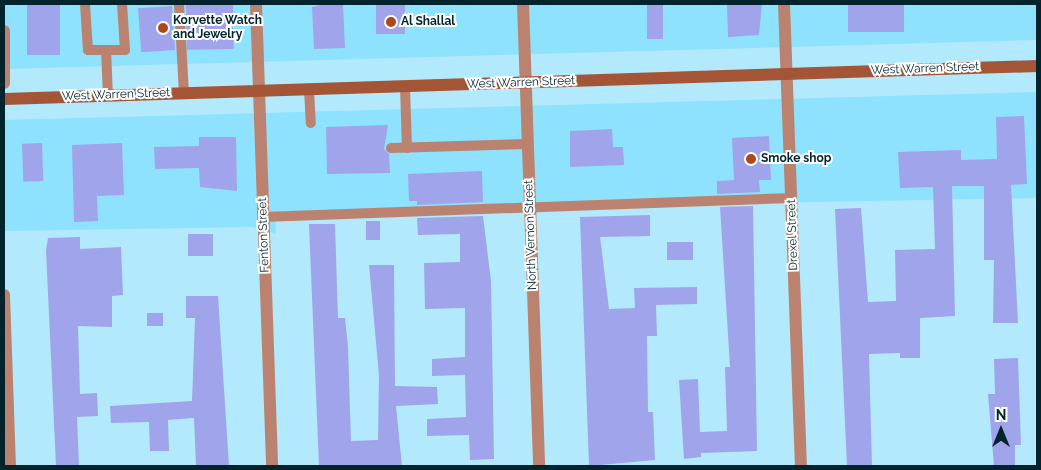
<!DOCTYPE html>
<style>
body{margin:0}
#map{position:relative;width:1041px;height:470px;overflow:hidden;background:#b3e9fc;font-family:Raleway,sans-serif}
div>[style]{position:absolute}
.built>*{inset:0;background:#8ee2fe}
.building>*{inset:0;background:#a0a4eb;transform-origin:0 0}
.lane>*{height:10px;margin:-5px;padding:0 5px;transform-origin:5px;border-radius:5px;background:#bb836f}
.street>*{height:12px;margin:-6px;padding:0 6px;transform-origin:6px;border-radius:6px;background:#bb836f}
.secondary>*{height:12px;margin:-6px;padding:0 6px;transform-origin:6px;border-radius:6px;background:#a45536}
.dots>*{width:14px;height:14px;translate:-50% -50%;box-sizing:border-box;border:2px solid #fff;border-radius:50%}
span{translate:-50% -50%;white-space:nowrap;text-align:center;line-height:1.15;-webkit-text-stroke:4px #fff;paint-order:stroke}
.poi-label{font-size:12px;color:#03242d;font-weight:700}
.left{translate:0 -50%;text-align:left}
.street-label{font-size:12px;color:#03242d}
.frame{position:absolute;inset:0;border:5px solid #03242d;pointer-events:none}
.north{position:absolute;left:976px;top:405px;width:50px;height:50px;-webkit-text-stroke:4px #fff;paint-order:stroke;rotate:0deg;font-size:14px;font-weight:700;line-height:20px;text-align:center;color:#03242d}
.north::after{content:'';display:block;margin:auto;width:18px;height:22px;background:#03242d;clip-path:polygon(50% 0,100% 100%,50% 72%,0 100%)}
</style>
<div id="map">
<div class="built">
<div style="clip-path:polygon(4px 4px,1037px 4px,1037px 40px,4px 69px)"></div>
<div style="clip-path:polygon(1037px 92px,1037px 198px,275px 212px,276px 234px,252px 227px,4px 231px,4px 120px)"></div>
</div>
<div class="building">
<div style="left:27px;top:4px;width:33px;height:51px"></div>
<div style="left:233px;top:4px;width:45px;height:47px;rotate:89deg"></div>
<div style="clip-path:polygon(324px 4px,343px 4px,345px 48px,314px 49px,312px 7px)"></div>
<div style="left:376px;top:4px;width:29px;height:30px"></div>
<div style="left:647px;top:4px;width:16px;height:35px"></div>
<div style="clip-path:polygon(727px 4px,762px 4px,759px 35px,728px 37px)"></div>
<div style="left:848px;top:4px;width:56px;height:28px"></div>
<div style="left:172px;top:6px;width:44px;height:34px;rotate:86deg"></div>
<div style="clip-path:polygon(1024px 116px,1027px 184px,1011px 185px,1018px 323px,993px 323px,994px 260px,984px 260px,984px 186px,952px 186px,955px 316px,920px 318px,920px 358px,900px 358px,900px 353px,869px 354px,872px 466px,847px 466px,835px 209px,861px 208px,868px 302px,896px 301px,895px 250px,935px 249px,933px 187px,900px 188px,898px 152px,961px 150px,961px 160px,997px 159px,996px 117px)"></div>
<div style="clip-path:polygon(388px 125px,384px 149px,389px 154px,390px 173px,327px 174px,326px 127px)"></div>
<div style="clip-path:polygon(612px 129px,613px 147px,623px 147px,624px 165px,570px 167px,570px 131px)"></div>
<div style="clip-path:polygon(769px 136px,771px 180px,759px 180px,760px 192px,717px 194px,717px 181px,734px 180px,732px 138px)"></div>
<div style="clip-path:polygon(199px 137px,236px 137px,237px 191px,200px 187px,199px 168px,155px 169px,154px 147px,199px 146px)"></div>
<div style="left:42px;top:143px;width:38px;height:20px;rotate:88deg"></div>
<div style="clip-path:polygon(122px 143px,124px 195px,97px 196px,98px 221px,74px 222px,72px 145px)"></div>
<div style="clip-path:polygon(482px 171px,483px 202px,417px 205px,417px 201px,409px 201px,408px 174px)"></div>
<div style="clip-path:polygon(753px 206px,757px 451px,701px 453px,701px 457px,684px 459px,679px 380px,698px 379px,700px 432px,727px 431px,725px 367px,730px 367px,720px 207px)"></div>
<div style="clip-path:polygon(650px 215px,650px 236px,600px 237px,609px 309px,635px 308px,634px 288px,697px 287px,697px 304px,656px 305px,657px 336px,647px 336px,648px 412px,653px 412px,655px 460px,589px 466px,580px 217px)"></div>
<div style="clip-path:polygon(483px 216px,491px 281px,494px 459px,470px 460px,469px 435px,427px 436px,427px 419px,466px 417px,465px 375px,432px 376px,432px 359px,465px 357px,465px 308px,425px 309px,424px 263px,460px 262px,460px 234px,418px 235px,417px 218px)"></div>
<div style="left:380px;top:221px;width:19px;height:14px;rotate:90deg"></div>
<div style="clip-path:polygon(309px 224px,335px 224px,338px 318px,345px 318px,348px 347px,351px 441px,378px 440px,379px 376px,369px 265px,394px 265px,395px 386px,437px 387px,438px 404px,396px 406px,402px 466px,319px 466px)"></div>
<div style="left:188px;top:234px;width:25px;height:22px"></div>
<div style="clip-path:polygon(80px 237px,80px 249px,121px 247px,123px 295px,112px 296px,112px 327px,78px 326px,80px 394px,97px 393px,98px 416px,77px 417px,79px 466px,56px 466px,46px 250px,48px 238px)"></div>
<div style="left:667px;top:242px;width:26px;height:18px"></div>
<div style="clip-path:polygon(186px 296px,218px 296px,229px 466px,196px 466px,194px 418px,168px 420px,169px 451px,150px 451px,149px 422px,111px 423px,110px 406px,192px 401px,195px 318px,186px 318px)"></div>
<div style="left:147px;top:313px;width:16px;height:13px"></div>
<div style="clip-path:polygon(1018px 358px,1021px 445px,1015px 445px,1015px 466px,994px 466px,988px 394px,995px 394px,994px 359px)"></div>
</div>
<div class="lane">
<div style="left:85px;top:4px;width:46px;rotate:86.3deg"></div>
<div style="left:88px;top:50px;width:37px"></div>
<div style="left:125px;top:50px;width:46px;rotate:-93.7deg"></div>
<div style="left:179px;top:4px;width:89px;rotate:86.8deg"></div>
<div style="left:106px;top:50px;width:45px;rotate:87.5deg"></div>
<div style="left:405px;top:86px;width:62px;rotate:88.2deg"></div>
<div style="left:309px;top:89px;width:34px;rotate:87deg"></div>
<div style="left:391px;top:148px;width:137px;rotate:-1.7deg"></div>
<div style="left:263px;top:217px;width:529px;rotate:-2.06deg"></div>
</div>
<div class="street">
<div style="left:256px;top:4px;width:462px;rotate:88deg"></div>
<div style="left:523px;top:4px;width:462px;rotate:88deg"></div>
<div style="left:784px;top:4px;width:462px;rotate:87.9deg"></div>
<div style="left:4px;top:31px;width:52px;rotate:90deg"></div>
<div style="left:4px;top:295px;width:171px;rotate:88deg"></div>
</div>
<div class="secondary">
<div style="left:4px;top:99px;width:1034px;rotate:-1.83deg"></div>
</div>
<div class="dots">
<div style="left:391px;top:22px;background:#ad481b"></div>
<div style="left:163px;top:28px;background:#ad481b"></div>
<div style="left:751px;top:159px;background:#ad481b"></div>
</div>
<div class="poi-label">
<span class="left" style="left:173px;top:28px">Korvette Watch<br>and Jewelry</span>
<span class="left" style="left:401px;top:22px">Al Shallal</span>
<span class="left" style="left:761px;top:159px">Smoke shop</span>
</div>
<div class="street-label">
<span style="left:925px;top:69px;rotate:-2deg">West Warren Street</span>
<span style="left:521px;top:83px;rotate:-2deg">West Warren Street</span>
<span style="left:116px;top:95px;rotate:-2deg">West Warren Street</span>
<span style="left:264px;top:235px;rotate:-92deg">Fenton Street</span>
<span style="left:531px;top:235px;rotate:-92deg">North Vernon Street</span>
<span style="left:793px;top:235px;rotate:-92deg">Drexel Street</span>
</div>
<div class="frame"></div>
<div class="north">N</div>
</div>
